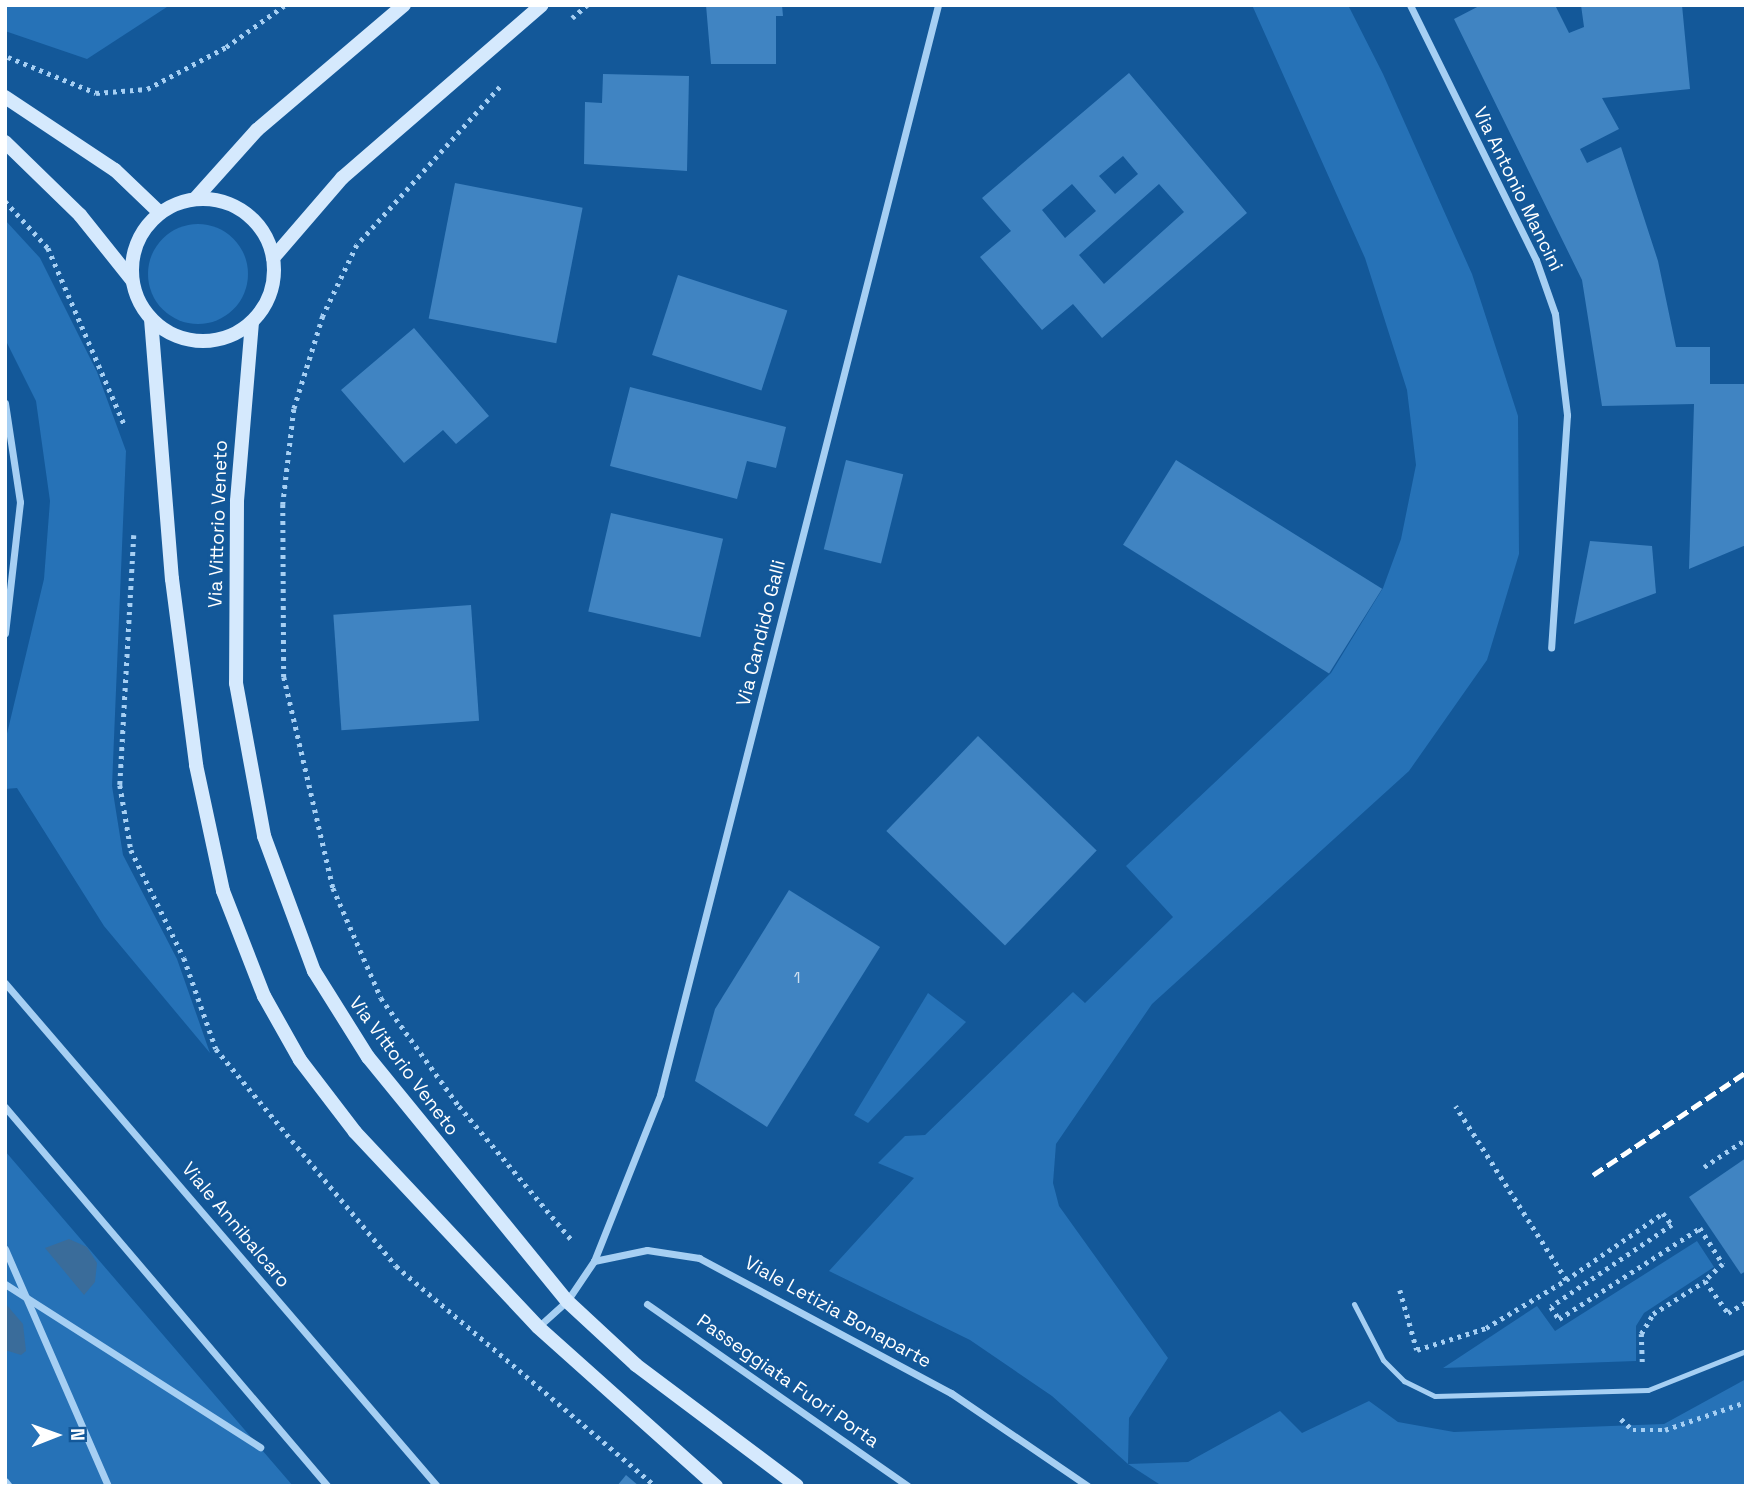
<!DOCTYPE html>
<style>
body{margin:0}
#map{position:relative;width:1751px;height:1491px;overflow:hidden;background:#135899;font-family:"Space Grotesk",sans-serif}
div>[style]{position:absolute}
.green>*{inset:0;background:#2672b7}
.round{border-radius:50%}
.water>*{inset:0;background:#3a6c9a}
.building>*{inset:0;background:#4084c2;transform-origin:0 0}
.path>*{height:4.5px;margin-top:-2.25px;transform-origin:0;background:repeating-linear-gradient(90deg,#a6cff3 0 3.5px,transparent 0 8.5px)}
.lane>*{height:5px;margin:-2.5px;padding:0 2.5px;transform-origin:2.5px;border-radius:2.5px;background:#a6cff3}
.street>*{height:7px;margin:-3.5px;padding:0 3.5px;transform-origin:3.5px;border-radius:3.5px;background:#a6cff3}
.secondary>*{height:14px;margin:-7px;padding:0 7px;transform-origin:7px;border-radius:7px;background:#d5e9fd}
.secondary>.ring{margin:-7px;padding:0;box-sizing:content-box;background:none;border:14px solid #d5e9fd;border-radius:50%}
.rail>*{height:5px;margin-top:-2.5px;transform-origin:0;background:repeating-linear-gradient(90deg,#fff 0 12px,transparent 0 17px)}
span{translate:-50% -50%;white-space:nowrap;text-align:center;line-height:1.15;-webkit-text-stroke:5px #135899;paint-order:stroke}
.number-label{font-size:16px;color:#cfe0f0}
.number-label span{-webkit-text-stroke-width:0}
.street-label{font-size:19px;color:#fff}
.frame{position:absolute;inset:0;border:7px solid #fff;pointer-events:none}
.north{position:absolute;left:21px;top:1400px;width:70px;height:70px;-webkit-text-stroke:5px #135899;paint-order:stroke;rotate:89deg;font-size:19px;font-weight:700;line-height:28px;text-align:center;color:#fff}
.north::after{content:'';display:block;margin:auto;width:24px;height:32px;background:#fff;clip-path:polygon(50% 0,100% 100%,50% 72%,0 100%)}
</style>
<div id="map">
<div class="green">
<div style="clip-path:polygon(5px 5px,170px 5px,87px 59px,5px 31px)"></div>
<div style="clip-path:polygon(1252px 5px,1348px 5px,1383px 74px,1472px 274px,1518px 416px,1519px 554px,1487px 660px,1409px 771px,1152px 1004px,1056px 1144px,1053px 1183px,1059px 1206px,1168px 1358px,1129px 1418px,1128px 1464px,1188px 1462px,1280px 1411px,1302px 1433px,1369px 1401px,1398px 1422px,1454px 1432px,1664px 1424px,1746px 1379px,1746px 1486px,1162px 1486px,1128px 1464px,1052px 1396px,970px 1340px,829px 1271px,914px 1178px,878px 1163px,905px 1136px,925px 1135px,1073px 992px,1085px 1003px,1173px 917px,1126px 866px,1331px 673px,1383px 588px,1401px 539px,1416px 465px,1407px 390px,1365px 258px)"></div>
<div style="clip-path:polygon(5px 220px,40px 258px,97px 372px,126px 451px,112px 786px,123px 855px,177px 959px,210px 1053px,104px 926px,17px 788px,5px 789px,5px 742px,44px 579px,50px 501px,36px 401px,5px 339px)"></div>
<div class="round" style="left:148px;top:224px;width:100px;height:100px"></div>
<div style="clip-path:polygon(928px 993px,966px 1022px,868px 1123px,854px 1115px)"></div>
<div style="clip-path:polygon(5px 1151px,207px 1386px,293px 1486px,5px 1486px)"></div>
<div style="clip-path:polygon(1697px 1241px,1714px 1267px,1644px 1313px,1636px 1326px,1636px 1361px,1443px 1368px,1537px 1306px,1555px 1331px)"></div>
</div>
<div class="water">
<div style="clip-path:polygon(69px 1239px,87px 1247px,97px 1263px,95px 1282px,84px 1295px,45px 1248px)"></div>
<div style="clip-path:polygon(5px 1303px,23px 1324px,26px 1351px,21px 1355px,5px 1350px)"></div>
</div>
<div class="building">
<div style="clip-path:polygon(706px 5px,782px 5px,783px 16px,776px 16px,776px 64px,711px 64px)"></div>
<div style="clip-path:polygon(1481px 5px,1555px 5px,1569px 33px,1584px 27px,1581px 5px,1682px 5px,1690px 89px,1602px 98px,1619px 129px,1580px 149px,1587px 163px,1621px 147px,1658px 261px,1676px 347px,1710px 347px,1710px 384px,1746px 384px,1746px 545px,1689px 569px,1694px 404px,1602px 406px,1582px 280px,1454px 19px)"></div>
<div style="clip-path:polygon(evenodd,1129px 73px,1247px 213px,1102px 338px,1073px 304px,1042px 330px,980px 257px,1011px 231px,982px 198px,1129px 73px,1123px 156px,1138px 174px,1115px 194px,1099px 176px,1123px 156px,1129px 73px,1072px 184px,1096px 211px,1065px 238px,1042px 210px,1072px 184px,1129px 73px,1159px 184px,1184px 212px,1104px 284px,1079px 255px,1159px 184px)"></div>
<div style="clip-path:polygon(603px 74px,689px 76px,687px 171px,584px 164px,585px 102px,602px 103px)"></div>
<div style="left:455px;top:183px;width:130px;height:138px;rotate:11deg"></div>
<div style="left:678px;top:275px;width:115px;height:84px;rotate:18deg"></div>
<div style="clip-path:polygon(414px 328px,489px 416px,456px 444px,443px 430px,404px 463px,341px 390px)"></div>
<div style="clip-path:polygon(630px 387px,786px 427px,776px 468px,747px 461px,737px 499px,610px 466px)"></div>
<div style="left:846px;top:460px;width:59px;height:92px;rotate:14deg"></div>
<div style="left:1176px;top:460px;width:243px;height:100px;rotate:32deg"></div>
<div style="left:611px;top:513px;width:115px;height:101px;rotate:13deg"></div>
<div style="clip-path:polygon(1590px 541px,1652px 546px,1656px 593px,1574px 624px)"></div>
<div style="left:471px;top:605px;width:116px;height:138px;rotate:86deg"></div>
<div style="left:978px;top:736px;width:165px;height:132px;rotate:44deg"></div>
<div style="clip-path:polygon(789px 890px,880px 947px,767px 1127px,695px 1081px,715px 1009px)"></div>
<div style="clip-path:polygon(1746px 1158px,1746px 1271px,1741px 1274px,1689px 1197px)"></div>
<div style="clip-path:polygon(626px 1475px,639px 1486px,617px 1486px)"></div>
</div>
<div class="path">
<div style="left:572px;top:18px;width:20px;rotate:-41deg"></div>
<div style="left:8px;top:57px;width:95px;rotate:22.2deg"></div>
<div style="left:96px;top:93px;width:51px;rotate:-4.5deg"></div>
<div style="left:147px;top:89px;width:89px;rotate:-28deg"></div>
<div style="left:226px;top:47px;width:72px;rotate:-35.4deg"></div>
<div style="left:500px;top:87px;width:213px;rotate:132.1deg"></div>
<div style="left:357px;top:245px;width:79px;rotate:115.6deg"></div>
<div style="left:323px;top:316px;width:97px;rotate:107.3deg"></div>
<div style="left:294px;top:409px;width:96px;rotate:96.6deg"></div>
<div style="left:283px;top:504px;width:173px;rotate:89.7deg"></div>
<div style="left:284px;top:677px;width:217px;rotate:76.9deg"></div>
<div style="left:333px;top:888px;width:120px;rotate:66.4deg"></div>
<div style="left:381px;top:998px;width:133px;rotate:54.2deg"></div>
<div style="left:459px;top:1106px;width:175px;rotate:49.9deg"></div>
<div style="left:5px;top:201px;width:64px;rotate:47.5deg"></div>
<div style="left:48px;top:248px;width:194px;rotate:66.6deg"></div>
<div style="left:134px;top:535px;width:250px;rotate:93.2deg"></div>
<div style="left:120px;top:785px;width:66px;rotate:80.4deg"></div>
<div style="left:131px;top:850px;width:120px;rotate:63.9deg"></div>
<div style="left:184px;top:958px;width:96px;rotate:70.6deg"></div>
<div style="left:216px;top:1049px;width:282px;rotate:50.3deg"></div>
<div style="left:396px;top:1266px;width:340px;rotate:40.3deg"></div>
<div style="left:1704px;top:1167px;width:50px;rotate:-33.7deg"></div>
<div style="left:1566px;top:1280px;width:118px;rotate:-34.6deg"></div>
<div style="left:1663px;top:1213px;width:15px;rotate:53deg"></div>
<div style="left:1672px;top:1225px;width:146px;rotate:145.9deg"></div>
<div style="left:1551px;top:1307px;width:14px;rotate:56deg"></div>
<div style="left:1559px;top:1319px;width:168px;rotate:-32.8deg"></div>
<div style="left:1700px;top:1228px;width:43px;rotate:57.4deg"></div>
<div style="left:1723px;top:1264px;width:25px;rotate:137deg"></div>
<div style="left:1705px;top:1281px;width:39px;rotate:54deg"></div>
<div style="left:1728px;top:1313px;width:21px;rotate:-31deg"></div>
<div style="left:1400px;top:1290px;width:62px;rotate:74.2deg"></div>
<div style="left:1417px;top:1350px;width:72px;rotate:-17.7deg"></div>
<div style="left:1486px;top:1328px;width:93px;rotate:-31deg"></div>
<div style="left:1566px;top:1280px;width:206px;rotate:-122.5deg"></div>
<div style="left:1642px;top:1362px;width:28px;rotate:-92deg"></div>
<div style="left:1641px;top:1334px;width:23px;rotate:-59deg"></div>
<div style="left:1653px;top:1314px;width:62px;rotate:-32.4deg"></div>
<div style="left:1621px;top:1419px;width:16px;rotate:43deg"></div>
<div style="left:1633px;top:1430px;width:32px"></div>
<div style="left:1665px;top:1430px;width:86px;rotate:-19.1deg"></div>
</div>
<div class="lane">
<div style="left:1354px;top:1304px;width:63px;rotate:62.6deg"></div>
<div style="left:1383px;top:1360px;width:30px;rotate:45deg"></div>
<div style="left:1404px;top:1381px;width:34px;rotate:26deg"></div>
<div style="left:1435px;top:1396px;width:213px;rotate:-1.6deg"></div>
<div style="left:1648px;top:1390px;width:105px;rotate:-21.7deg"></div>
</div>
<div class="street">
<div style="left:1410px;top:5px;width:284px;rotate:63.7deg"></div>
<div style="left:1536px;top:260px;width:57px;rotate:70.6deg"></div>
<div style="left:1555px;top:314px;width:102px;rotate:83.2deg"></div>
<div style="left:1567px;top:415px;width:233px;rotate:93.9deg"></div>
<div style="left:5px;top:403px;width:100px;rotate:81.4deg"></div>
<div style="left:20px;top:502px;width:132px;rotate:96.5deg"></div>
<div style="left:5px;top:983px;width:663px;rotate:49.34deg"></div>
<div style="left:5px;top:1107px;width:498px;rotate:49.6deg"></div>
<div style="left:5px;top:1249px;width:258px;rotate:66.5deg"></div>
<div style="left:594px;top:1261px;width:179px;rotate:-68.3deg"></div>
<div style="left:660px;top:1095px;width:1125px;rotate:-75.69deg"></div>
<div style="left:5px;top:1284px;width:303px;rotate:32.6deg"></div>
<div style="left:647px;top:1304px;width:318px;rotate:34.9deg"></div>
<div style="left:538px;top:1327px;width:39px;rotate:-42deg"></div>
<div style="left:567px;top:1301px;width:48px;rotate:-56deg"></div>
<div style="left:594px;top:1261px;width:54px;rotate:-11.7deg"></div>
<div style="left:647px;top:1250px;width:53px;rotate:8.7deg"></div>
<div style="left:699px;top:1258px;width:286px;rotate:28.2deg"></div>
<div style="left:951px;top:1393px;width:166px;rotate:34.2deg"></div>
<div style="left:5px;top:1481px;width:6px;rotate:51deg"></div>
</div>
<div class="secondary">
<div style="left:5px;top:97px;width:132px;rotate:33.6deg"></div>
<div style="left:115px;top:170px;width:62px;rotate:43.7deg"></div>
<div style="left:5px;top:142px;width:105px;rotate:44.2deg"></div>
<div style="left:80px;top:215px;width:83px;rotate:51.3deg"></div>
<div style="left:195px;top:199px;width:93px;rotate:-48.1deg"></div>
<div style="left:257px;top:130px;width:193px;rotate:-40.4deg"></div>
<div class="ring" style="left:132px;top:199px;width:128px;height:128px"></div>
<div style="left:273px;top:258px;width:106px;rotate:-49.2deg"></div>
<div style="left:342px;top:178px;width:264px;rotate:-40.9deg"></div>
<div style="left:151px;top:319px;width:261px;rotate:85.4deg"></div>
<div style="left:172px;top:579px;width:188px;rotate:82.6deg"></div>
<div style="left:196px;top:765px;width:129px;rotate:77.9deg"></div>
<div style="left:223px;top:891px;width:113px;rotate:68.7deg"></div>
<div style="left:264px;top:996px;width:73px;rotate:60.6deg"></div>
<div style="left:300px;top:1060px;width:91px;rotate:52.6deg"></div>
<div style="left:355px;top:1132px;width:267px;rotate:46.8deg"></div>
<div style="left:538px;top:1327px;width:239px;rotate:41.8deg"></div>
<div style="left:252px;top:322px;width:180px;rotate:94.8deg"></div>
<div style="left:237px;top:501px;width:182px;rotate:90.3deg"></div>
<div style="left:236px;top:683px;width:156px;rotate:79.6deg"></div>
<div style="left:264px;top:836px;width:144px;rotate:69.7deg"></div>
<div style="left:314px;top:971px;width:102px;rotate:57.9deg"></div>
<div style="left:368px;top:1057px;width:315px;rotate:50.8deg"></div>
<div style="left:567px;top:1301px;width:94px;rotate:42.8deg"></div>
<div style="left:636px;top:1365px;width:201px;rotate:36.9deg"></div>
</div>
<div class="rail">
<div style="left:1593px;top:1175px;width:184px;rotate:-33.9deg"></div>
</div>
<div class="number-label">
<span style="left:797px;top:978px">1</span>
</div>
<div class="street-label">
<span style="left:1518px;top:189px;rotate:64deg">Via Antonio Mancini</span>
<span style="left:218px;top:524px;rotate:-88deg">Via Vittorio Veneto</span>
<span style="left:761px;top:633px;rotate:-76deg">Via Candido Galli</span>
<span style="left:404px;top:1066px;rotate:53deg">Via Vittorio Veneto</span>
<span style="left:236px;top:1225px;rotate:50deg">Viale Annibalcaro</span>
<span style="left:838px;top:1312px;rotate:29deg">Viale Letizia Bonaparte</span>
<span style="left:788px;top:1381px;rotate:35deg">Passeggiata Fuori Porta</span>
</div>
<div class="frame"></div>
<div class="north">N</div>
</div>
